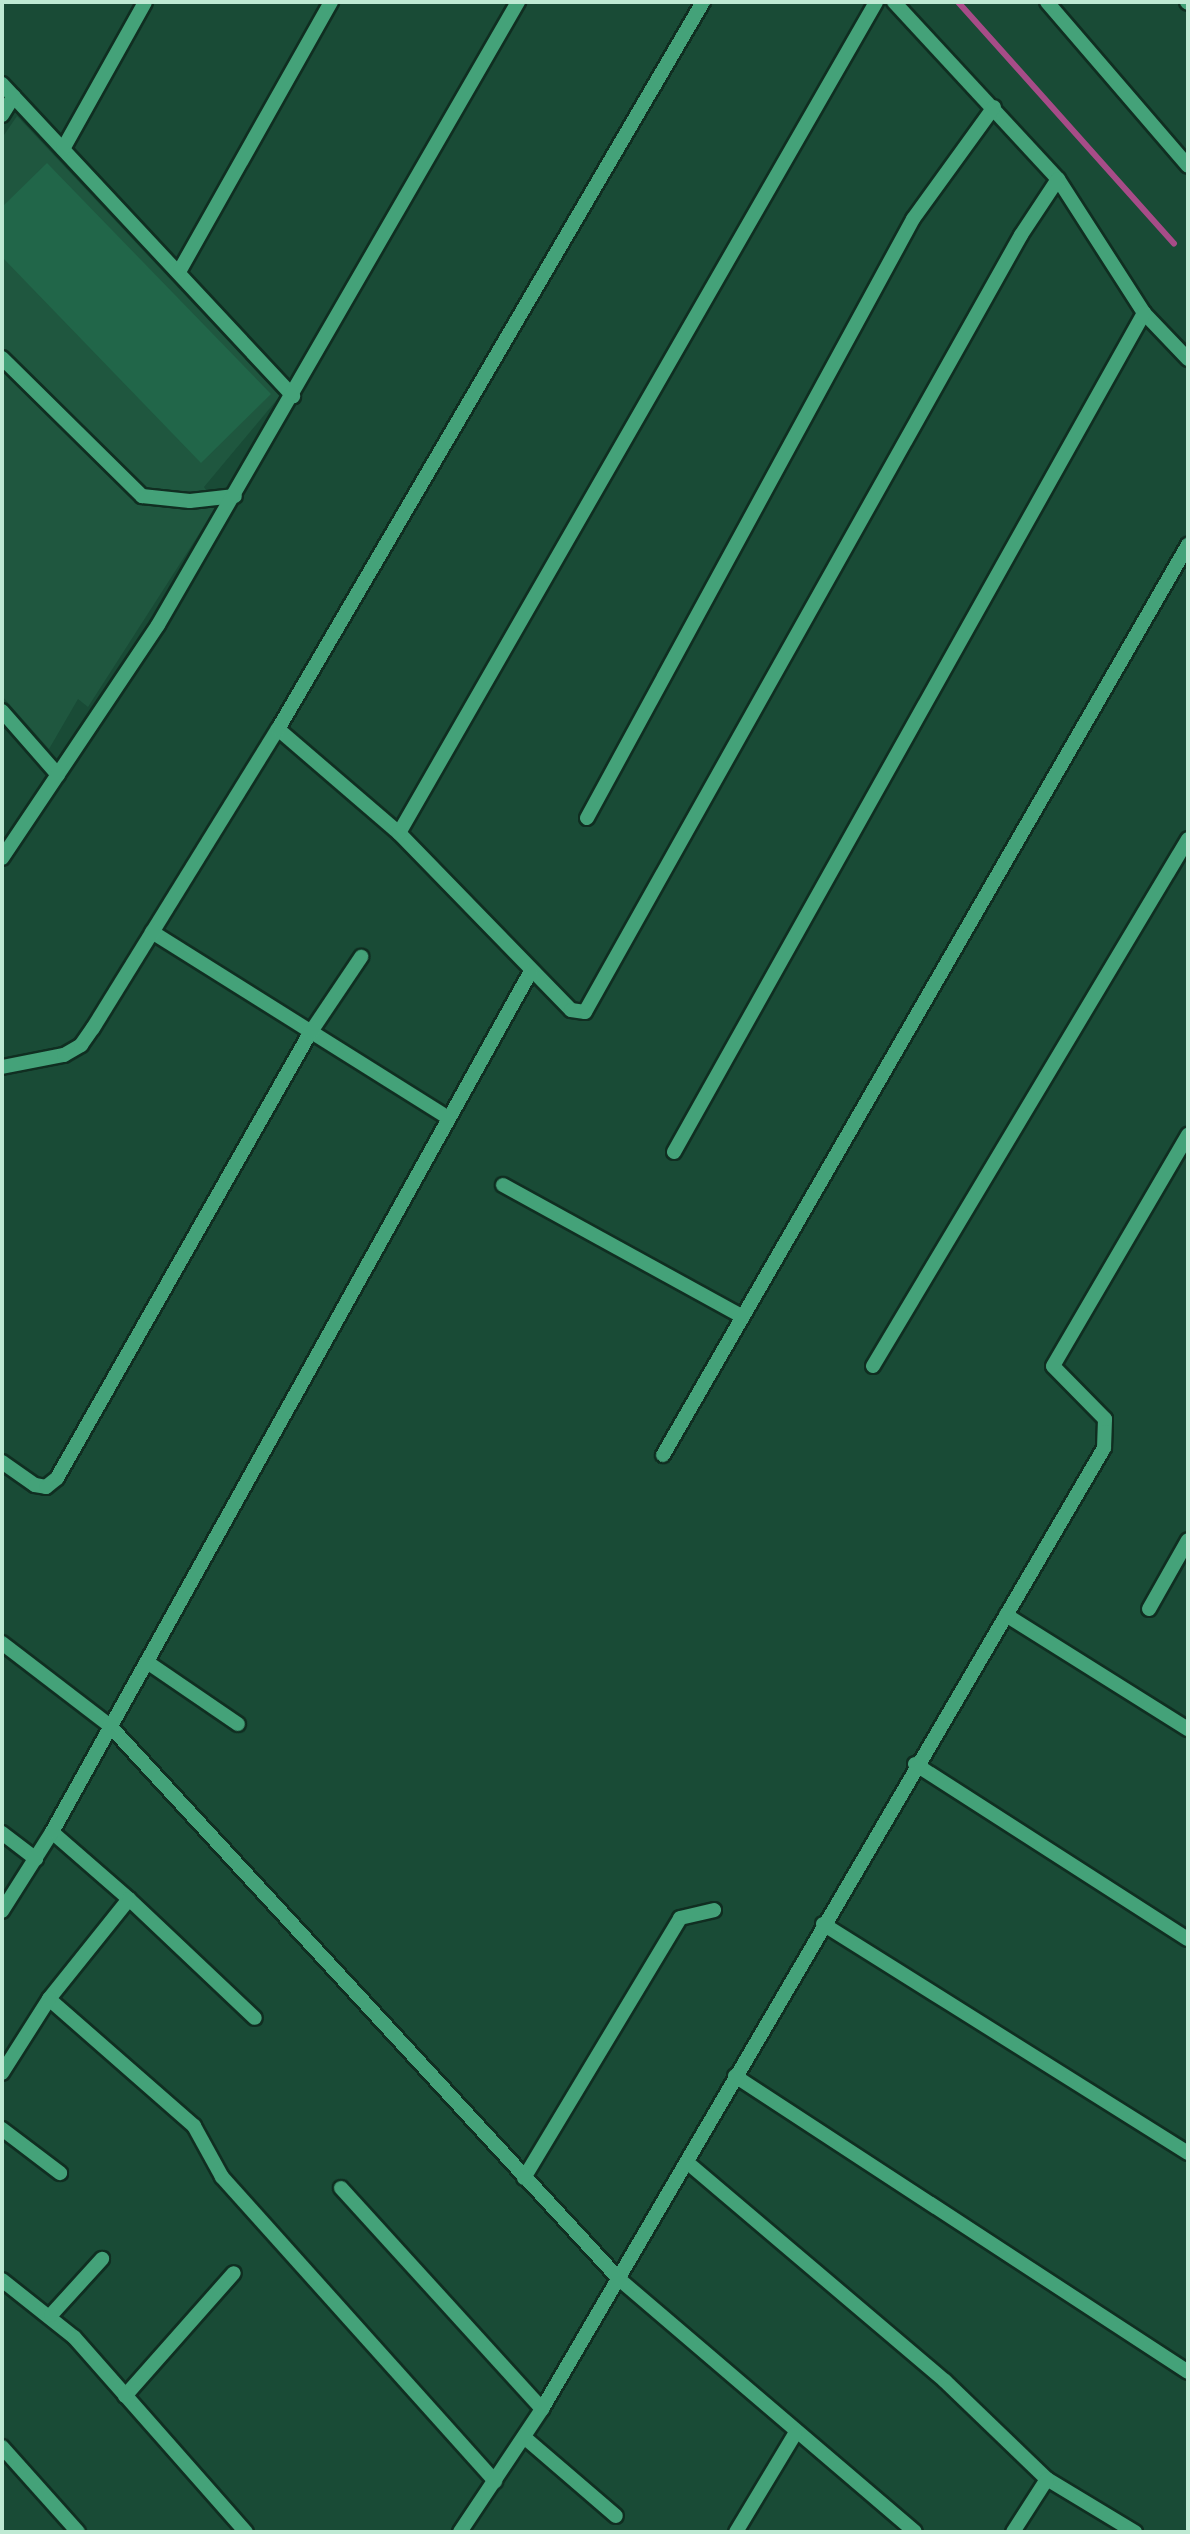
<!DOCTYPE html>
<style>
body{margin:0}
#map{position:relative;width:1190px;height:2534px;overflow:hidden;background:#194b36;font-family:Lora,serif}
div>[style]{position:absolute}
.built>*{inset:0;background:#1f573f}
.stream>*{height:6px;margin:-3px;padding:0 3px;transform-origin:3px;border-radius:3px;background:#a74c88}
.building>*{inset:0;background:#216649}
.roads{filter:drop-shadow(2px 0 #102e21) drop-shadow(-2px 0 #102e21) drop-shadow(0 2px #102e21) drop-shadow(0 -2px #102e21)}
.minor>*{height:14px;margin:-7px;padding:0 7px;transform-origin:7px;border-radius:7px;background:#44a279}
span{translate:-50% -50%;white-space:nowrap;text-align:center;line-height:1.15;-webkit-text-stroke:8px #194b36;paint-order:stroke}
.frame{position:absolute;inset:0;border:4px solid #bee9d3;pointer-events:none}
</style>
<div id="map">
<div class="built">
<div style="clip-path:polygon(17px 116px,280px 396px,204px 487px,217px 506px,88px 707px,78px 699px,49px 749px,2px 696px,2px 138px)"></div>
</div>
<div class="stream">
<div style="left:958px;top:2px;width:324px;rotate:48.2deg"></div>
</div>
<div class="building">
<div style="clip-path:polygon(47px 163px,271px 394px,201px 463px,2px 257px,2px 207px)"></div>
</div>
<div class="roads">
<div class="minor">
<div style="left:894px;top:2px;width:241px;rotate:47.2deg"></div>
<div style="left:1058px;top:179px;width:159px;rotate:57.3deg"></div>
<div style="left:1144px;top:313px;width:64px;rotate:46.3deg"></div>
<div style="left:1047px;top:2px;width:216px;rotate:49.3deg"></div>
<div style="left:1187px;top:2px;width:1px;rotate:45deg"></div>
<div style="left:2px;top:84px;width:427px;rotate:47deg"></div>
<div style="left:2px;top:115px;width:22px;rotate:-58deg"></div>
<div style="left:63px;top:149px;width:168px;rotate:-60.8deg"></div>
<div style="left:180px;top:270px;width:308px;rotate:-60.6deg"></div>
<div style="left:2px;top:358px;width:197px;rotate:44.6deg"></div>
<div style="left:142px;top:496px;width:48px;rotate:5.9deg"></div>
<div style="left:190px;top:501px;width:45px;rotate:-6.3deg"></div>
<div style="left:2px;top:711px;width:85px;rotate:48.8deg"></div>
<div style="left:278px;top:729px;width:160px;rotate:40.7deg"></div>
<div style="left:399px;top:833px;width:247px;rotate:45.8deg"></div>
<div style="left:571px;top:1010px;width:14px;rotate:8deg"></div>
<div style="left:585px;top:1012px;width:891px;rotate:-60.7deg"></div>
<div style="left:1021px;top:235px;width:67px;rotate:-56.5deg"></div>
<div style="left:587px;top:818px;width:682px;rotate:-61.44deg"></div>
<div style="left:913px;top:219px;width:138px;rotate:-54.1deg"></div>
<div style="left:399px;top:833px;width:958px;rotate:-60.14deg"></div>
<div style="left:2px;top:858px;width:280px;rotate:-56.2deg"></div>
<div style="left:158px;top:625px;width:720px;rotate:-59.98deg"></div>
<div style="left:152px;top:932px;width:348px;rotate:32.1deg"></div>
<div style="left:2px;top:1067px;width:63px;rotate:-11deg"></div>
<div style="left:64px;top:1055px;width:20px;rotate:-30deg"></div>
<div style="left:81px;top:1045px;width:21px;rotate:-55deg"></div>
<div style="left:93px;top:1028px;width:352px;rotate:-58.3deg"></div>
<div style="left:278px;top:729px;width:842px;rotate:-59.69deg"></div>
<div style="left:674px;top:1152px;width:962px;rotate:-60.74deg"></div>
<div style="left:503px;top:1185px;width:272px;rotate:28.8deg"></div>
<div style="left:873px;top:1366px;width:614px;rotate:-59.13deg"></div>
<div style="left:663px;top:1455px;width:1051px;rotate:-60.02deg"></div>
<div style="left:2px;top:1462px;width:40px;rotate:34.9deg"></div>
<div style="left:35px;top:1485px;width:11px;rotate:10deg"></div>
<div style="left:46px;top:1487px;width:14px;rotate:-39deg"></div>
<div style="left:57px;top:1478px;width:512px;rotate:-60.38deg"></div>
<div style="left:310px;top:1033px;width:92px;rotate:-56.1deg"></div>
<div style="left:1149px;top:1609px;width:79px;rotate:-60.5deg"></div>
<div style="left:1006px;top:1615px;width:215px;rotate:32.1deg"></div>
<div style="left:2px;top:1643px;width:136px;rotate:37.5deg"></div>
<div style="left:110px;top:1726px;width:752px;rotate:47.37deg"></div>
<div style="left:619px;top:2279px;width:389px;rotate:40.5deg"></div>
<div style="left:147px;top:1662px;width:110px;rotate:34.3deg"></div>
<div style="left:915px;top:1764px;width:324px;rotate:32.7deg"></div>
<div style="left:52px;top:1832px;width:102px;rotate:41deg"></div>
<div style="left:129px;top:1899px;width:128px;rotate:128.7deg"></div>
<div style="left:49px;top:1999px;width:193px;rotate:41.2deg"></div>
<div style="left:194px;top:2126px;width:58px;rotate:61.2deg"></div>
<div style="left:222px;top:2177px;width:409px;rotate:48.1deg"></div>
<div style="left:2px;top:1833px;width:43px;rotate:37.4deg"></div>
<div style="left:129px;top:1899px;width:173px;rotate:43.4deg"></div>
<div style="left:2px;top:1911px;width:93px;rotate:-57.7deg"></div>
<div style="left:52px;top:1832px;width:985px;rotate:-60.91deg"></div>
<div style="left:823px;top:1924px;width:431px;rotate:32.1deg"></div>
<div style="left:2px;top:2073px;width:88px;rotate:-57.6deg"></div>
<div style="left:735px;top:2076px;width:541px;rotate:33.16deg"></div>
<div style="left:2px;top:2129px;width:73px;rotate:37.2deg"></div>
<div style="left:688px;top:2163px;width:337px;rotate:40.3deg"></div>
<div style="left:945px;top:2381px;width:141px;rotate:43.9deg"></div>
<div style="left:1047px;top:2479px;width:103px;rotate:31.1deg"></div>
<div style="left:524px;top:2178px;width:303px;rotate:-59deg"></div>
<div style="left:680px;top:1918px;width:35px;rotate:-13deg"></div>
<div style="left:341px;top:2188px;width:299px;rotate:47.7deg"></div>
<div style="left:2px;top:2280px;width:92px;rotate:38.4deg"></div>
<div style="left:74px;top:2337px;width:260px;rotate:48.6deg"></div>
<div style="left:51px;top:2315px;width:76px;rotate:-47.7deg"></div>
<div style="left:125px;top:2396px;width:164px;rotate:-48.5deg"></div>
<div style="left:524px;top:2437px;width:121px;rotate:40.7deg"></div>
<div style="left:2px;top:2447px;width:114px;rotate:48.2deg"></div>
<div style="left:460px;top:2532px;width:148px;rotate:-56.3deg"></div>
<div style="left:542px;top:2409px;width:1113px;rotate:-59.68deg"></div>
<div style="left:1104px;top:1448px;width:29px;rotate:-88deg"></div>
<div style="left:1105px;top:1419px;width:74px;rotate:-134.5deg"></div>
<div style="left:1053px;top:1366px;width:268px;rotate:-59.7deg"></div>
<div style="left:736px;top:2532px;width:114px;rotate:-59deg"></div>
<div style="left:1013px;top:2532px;width:63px;rotate:-57.3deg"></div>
</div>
</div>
<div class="frame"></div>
</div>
